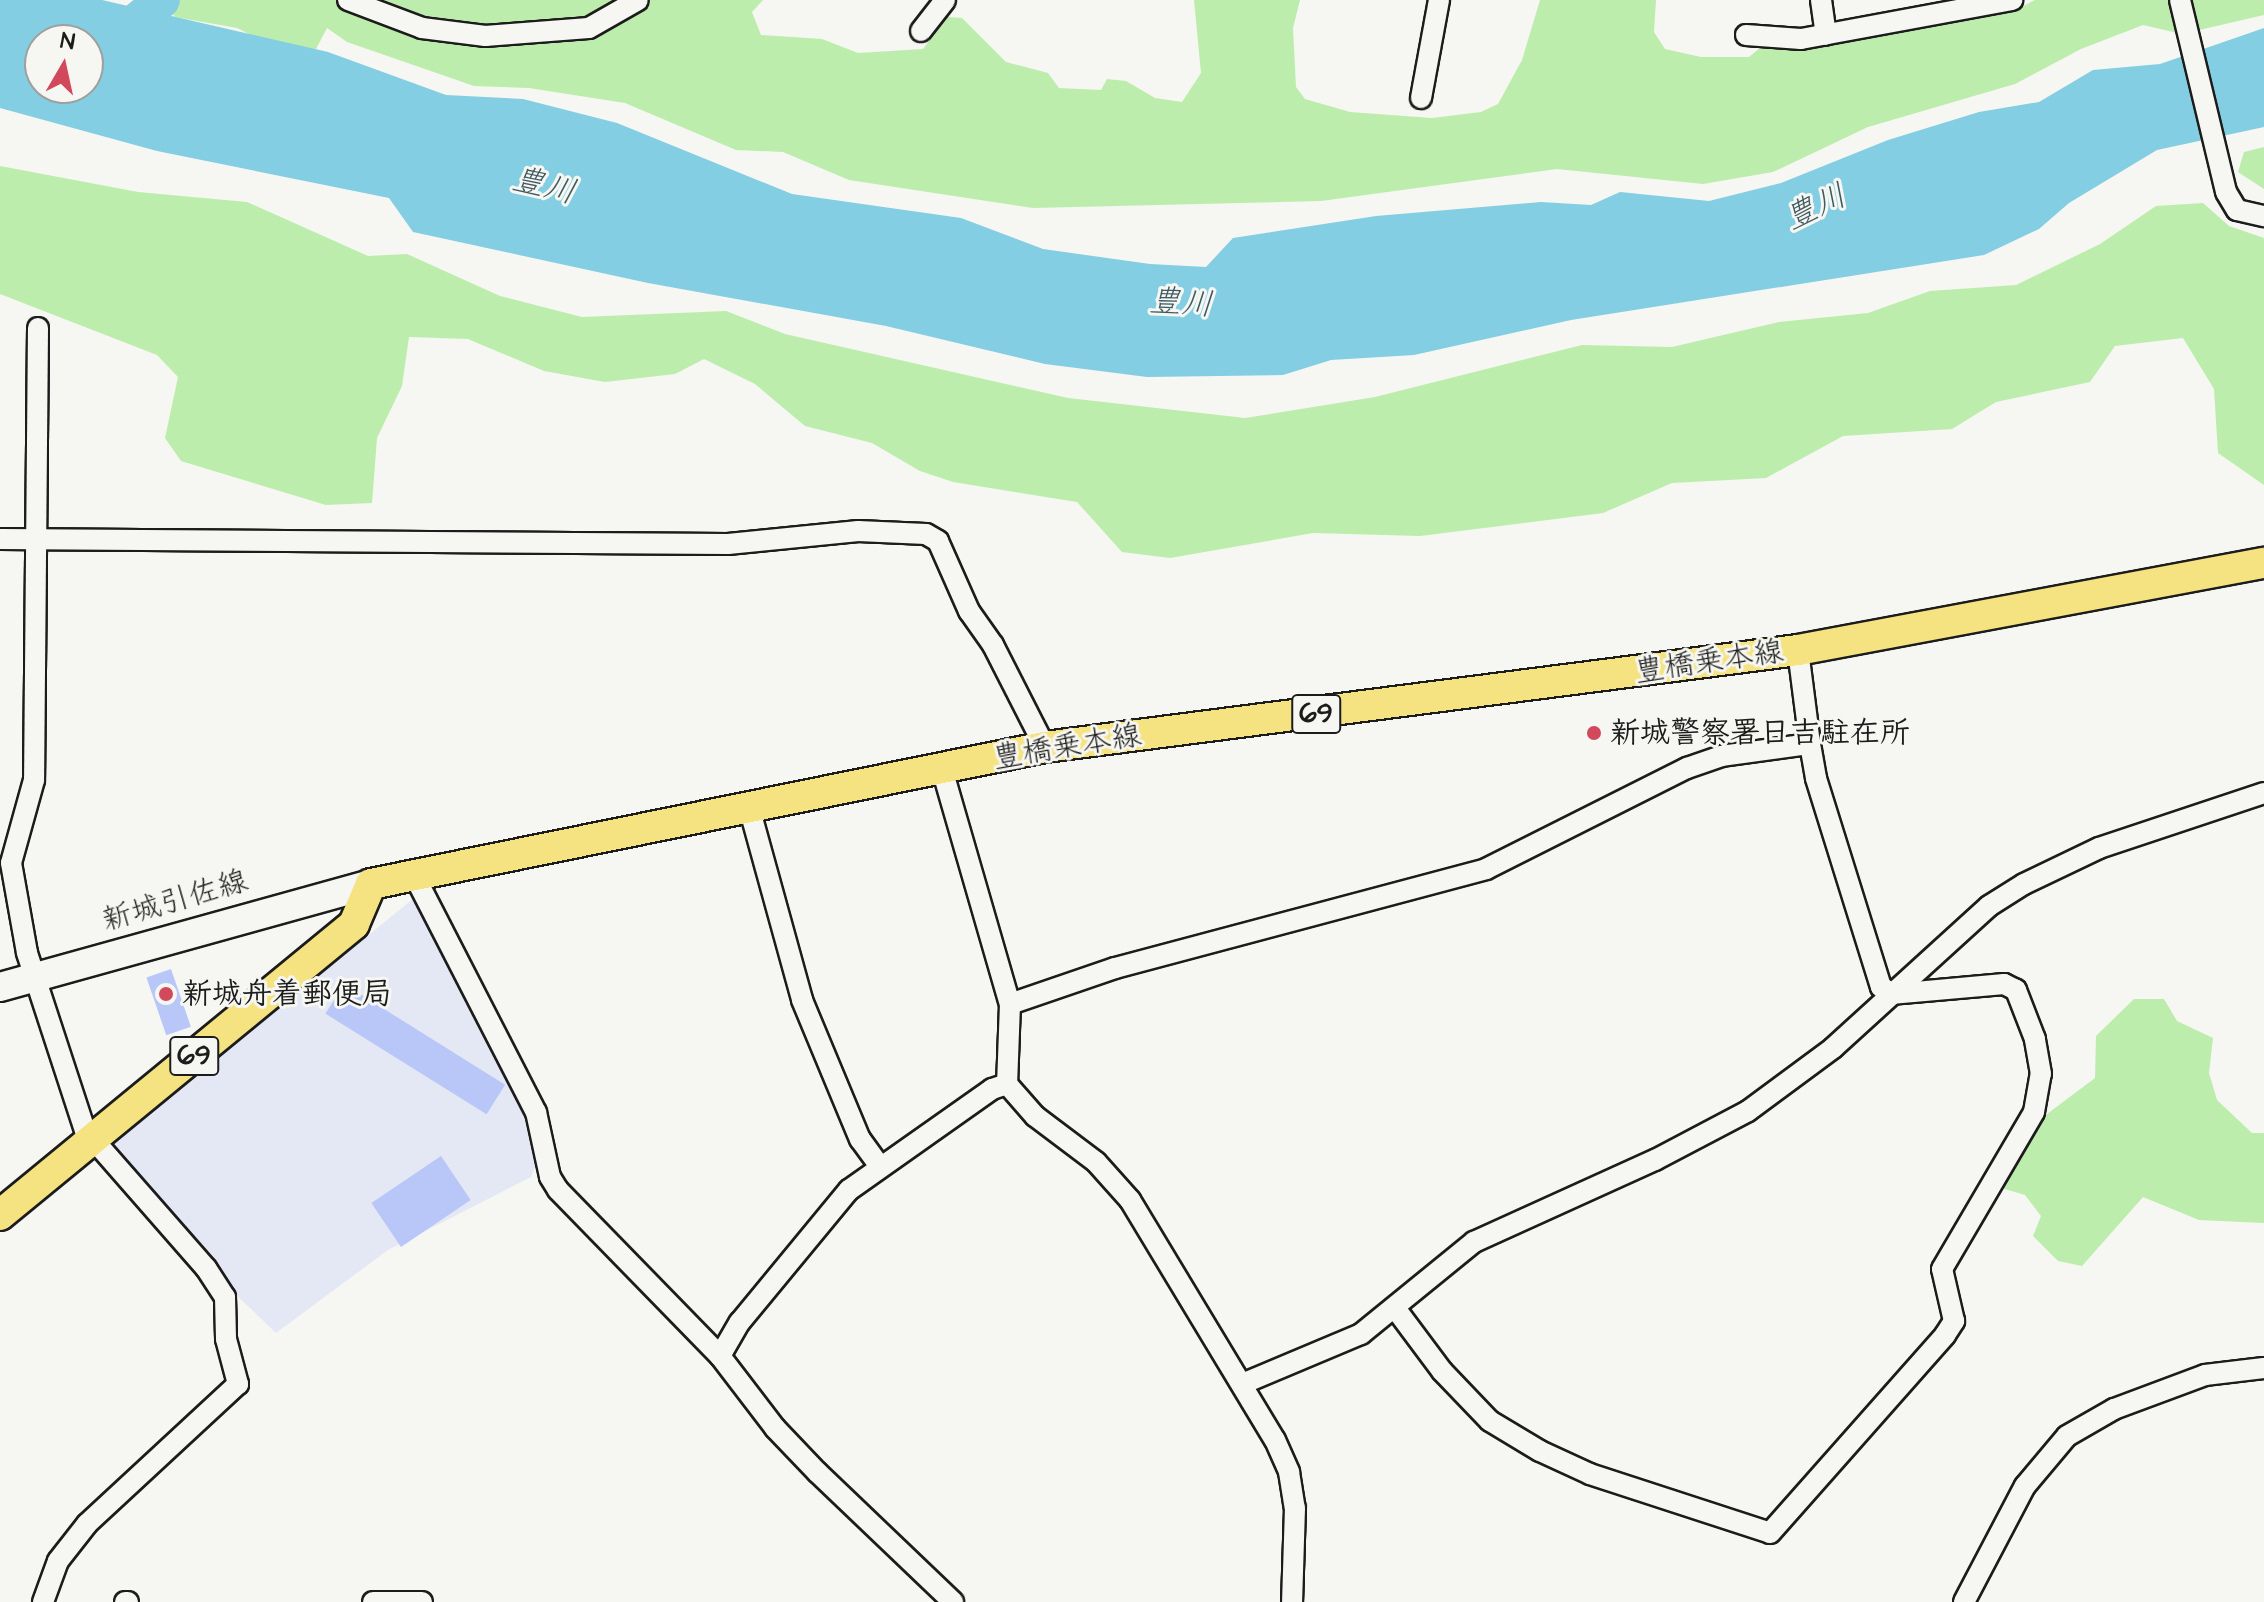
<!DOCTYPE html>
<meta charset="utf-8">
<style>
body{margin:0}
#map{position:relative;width:2264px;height:1602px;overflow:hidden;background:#f6f6f2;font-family:"Architects Daughter","Klee One",sans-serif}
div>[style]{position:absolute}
.built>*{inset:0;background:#e4e8f4}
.green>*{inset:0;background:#bdedac}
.water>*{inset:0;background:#83cee3}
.river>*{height:36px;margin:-18px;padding:0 18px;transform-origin:18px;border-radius:18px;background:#83cee3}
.building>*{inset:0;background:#b9c7f8;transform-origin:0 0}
.roads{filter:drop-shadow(2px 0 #1c1c1c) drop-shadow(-2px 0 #1c1c1c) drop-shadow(0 2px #1c1c1c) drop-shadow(0 -2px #1c1c1c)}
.street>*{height:20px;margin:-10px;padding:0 10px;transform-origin:10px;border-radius:10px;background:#f6f6f2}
.secondary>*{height:28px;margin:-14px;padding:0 14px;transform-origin:14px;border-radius:14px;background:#f6f6f2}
.primary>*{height:30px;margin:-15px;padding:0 15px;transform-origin:15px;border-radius:15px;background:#f5e382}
.dots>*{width:22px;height:22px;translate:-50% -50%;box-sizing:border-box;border:4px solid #f6f6f2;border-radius:50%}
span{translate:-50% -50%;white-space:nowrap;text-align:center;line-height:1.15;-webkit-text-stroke:6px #f6f6f2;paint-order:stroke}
.shield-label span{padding:2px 6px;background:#f6f6f2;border:2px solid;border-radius:6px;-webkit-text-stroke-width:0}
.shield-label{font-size:28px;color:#1c1c1c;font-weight:700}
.street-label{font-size:30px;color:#1c1c1c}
.poi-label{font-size:30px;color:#1c1c1c;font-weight:700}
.left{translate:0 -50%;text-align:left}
.water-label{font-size:32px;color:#405a62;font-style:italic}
.north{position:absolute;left:24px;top:24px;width:80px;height:80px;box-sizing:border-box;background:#f6f6f2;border:2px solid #9f9f9c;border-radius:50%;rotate:9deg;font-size:22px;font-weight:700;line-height:32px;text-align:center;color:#1c1c1c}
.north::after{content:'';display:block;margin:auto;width:28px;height:36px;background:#d1495b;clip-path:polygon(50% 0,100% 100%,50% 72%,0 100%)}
</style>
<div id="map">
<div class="built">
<div style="clip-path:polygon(414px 898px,527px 1117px,537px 1161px,531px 1177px,388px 1250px,276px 1333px,229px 1288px,110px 1146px)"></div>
</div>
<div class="green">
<div style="clip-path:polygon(165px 0,763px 0,752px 12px,761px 35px,822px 39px,858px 53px,923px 49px,948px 17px,962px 18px,1006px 62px,1048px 73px,1059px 88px,1101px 90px,1107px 79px,1126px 81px,1155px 98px,1182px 102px,1201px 73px,1194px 0,1300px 0,1293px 28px,1296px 87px,1305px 99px,1350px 112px,1432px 118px,1481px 112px,1498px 104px,1522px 60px,1540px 0,1656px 0,1654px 32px,1665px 49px,1701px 57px,1749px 57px,1760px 48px,1801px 50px,1942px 20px,2010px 13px,2035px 0,2264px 0,2264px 15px,2182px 34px,2143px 25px,2081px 49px,2015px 84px,1868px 127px,1773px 172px,1703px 184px,1557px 169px,1321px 201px,1033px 208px,849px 180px,783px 152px,736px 150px,625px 103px,529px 88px,474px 86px,347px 42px,327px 28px,316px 49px,289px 54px,237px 28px,175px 17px)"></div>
<div style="clip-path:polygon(2264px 147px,2264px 189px,2238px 172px,2244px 152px)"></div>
<div style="clip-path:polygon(0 166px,138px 192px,247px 202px,368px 256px,407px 254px,500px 296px,582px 317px,726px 311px,785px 334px,1068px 398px,1245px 418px,1375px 397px,1582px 345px,1672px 347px,1779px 322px,1868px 313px,1930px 291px,2016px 285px,2100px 244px,2156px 206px,2203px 203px,2229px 226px,2264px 238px,2264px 485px,2218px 453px,2214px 389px,2183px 338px,2115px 346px,2090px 382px,1996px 402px,1952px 429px,1843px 436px,1766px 478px,1672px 483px,1603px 513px,1420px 536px,1313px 533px,1170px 558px,1122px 552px,1077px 502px,953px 482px,920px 471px,872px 443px,805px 426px,755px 384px,704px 359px,675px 374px,605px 382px,544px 371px,468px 339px,409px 337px,402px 386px,377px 438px,372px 503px,326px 505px,181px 461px,165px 438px,178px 377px,157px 355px,0 294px)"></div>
<div style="clip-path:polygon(2134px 999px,2164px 999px,2177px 1021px,2213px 1038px,2209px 1073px,2217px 1100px,2252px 1133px,2264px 1133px,2264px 1223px,2199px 1220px,2143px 1197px,2082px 1266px,2058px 1261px,2033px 1236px,2041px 1216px,2025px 1195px,1998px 1187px,2000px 1169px,2047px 1114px,2095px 1078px,2096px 1036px)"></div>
</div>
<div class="water">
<div style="clip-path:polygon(evenodd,0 0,102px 0,328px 52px,446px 95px,523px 99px,617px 123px,792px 194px,961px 218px,1043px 249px,1150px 264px,1206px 267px,1233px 238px,1376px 216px,1541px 202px,1591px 205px,1620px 192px,1709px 201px,1781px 183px,1888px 140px,1979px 112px,2039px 102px,2093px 70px,2160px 64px,2264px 28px,2264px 127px,2157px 150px,2069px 203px,2039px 229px,1984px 255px,1571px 320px,1414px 355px,1331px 360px,1283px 375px,1147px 377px,1045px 364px,886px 326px,648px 283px,413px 232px,389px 198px,157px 151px,0 108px,0 0,40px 40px,88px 40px,88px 88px,40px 88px,40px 40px)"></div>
</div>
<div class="river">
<div style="left:88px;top:60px;width:95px;rotate:-39deg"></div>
</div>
<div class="building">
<div style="left:171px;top:969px;width:61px;height:26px;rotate:71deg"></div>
<div style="left:344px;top:984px;width:190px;height:35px;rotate:32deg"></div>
<div style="left:441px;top:1156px;width:53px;height:84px;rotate:56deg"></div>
</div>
<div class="roads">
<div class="street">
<div style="left:348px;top:0;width:79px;rotate:20.7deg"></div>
<div style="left:422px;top:28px;width:64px;rotate:7.2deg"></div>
<div style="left:485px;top:36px;width:104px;rotate:-4.4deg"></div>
<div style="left:589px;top:28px;width:56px;rotate:-29.7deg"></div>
<div style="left:1821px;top:0;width:35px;rotate:82deg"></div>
<div style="left:2180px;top:0;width:197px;rotate:76.5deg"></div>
<div style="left:2226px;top:192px;width:21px;rotate:59deg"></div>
<div style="left:2237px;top:210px;width:28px;rotate:13deg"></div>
<div style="left:921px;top:31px;width:39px;rotate:-52deg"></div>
<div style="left:1746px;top:35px;width:55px;rotate:4.2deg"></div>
<div style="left:1801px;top:39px;width:215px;rotate:-10.5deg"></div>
<div style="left:1421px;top:98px;width:100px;rotate:-79.6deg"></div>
<div style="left:38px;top:328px;width:452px;rotate:90.5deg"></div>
<div style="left:34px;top:780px;width:86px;rotate:105.5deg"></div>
<div style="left:11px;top:863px;width:91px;rotate:79.9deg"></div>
<div style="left:27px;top:953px;width:186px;rotate:71.9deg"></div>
<div style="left:85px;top:1130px;width:184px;rotate:48.8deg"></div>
<div style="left:206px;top:1268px;width:35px;rotate:57deg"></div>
<div style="left:225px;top:1297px;width:42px;rotate:88.6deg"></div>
<div style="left:226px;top:1339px;width:47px;rotate:75.1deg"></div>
<div style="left:238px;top:1384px;width:206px;rotate:137.2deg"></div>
<div style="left:87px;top:1524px;width:47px;rotate:128.1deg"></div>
<div style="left:58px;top:1561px;width:44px;rotate:110.1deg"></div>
<div style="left:0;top:539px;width:728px;rotate:0.39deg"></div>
<div style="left:728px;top:544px;width:131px;rotate:-5.7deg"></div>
<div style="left:858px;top:531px;width:68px;rotate:2.5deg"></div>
<div style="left:926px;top:534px;width:14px;rotate:30deg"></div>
<div style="left:938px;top:541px;width:77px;rotate:66.1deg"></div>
<div style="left:969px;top:611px;width:42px;rotate:54.8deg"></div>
<div style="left:993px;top:645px;width:114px;rotate:63deg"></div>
<div style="left:942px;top:769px;width:245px;rotate:73.9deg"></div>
<div style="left:1010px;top:1004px;width:80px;rotate:92.1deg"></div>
<div style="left:1007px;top:1084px;width:43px;rotate:48.8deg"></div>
<div style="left:1035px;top:1116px;width:76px;rotate:37deg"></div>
<div style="left:1096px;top:1162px;width:51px;rotate:48.2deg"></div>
<div style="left:1130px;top:1200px;width:280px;rotate:58.9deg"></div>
<div style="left:1275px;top:1440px;width:35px;rotate:66deg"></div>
<div style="left:1289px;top:1472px;width:36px;rotate:81deg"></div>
<div style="left:1295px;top:1508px;width:94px;rotate:91.8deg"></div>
<div style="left:749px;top:807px;width:200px;rotate:74.6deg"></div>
<div style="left:802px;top:1000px;width:151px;rotate:67.4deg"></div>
<div style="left:860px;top:1139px;width:32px;rotate:54deg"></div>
<div style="left:414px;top:875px;width:267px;rotate:62.8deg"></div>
<div style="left:536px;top:1112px;width:66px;rotate:77.8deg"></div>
<div style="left:550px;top:1177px;width:15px;rotate:58deg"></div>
<div style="left:558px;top:1190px;width:232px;rotate:45.7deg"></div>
<div style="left:720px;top:1356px;width:91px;rotate:52.6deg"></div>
<div style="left:775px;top:1428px;width:62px;rotate:46.3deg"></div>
<div style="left:818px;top:1473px;width:187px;rotate:43.7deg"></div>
<div style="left:1010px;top:1004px;width:111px;rotate:-18.9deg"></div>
<div style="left:1115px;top:968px;width:384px;rotate:-14.9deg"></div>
<div style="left:1486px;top:869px;width:225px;rotate:-26.7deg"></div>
<div style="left:1687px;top:768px;width:36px;rotate:-19deg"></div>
<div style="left:1721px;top:756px;width:90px;rotate:-7.7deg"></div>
<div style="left:1810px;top:744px;width:95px;rotate:-97.3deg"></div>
<div style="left:1395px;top:1308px;width:79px;rotate:53.3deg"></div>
<div style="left:1442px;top:1371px;width:69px;rotate:46.2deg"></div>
<div style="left:1490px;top:1421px;width:58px;rotate:31deg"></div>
<div style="left:1540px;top:1451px;width:55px;rotate:24.7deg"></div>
<div style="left:1590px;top:1474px;width:189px;rotate:18.1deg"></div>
<div style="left:1770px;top:1533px;width:264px;rotate:-48.5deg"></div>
<div style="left:1945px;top:1335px;width:17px;rotate:-57deg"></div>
<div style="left:1954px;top:1321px;width:53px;rotate:-103deg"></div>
<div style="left:1942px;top:1269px;width:182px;rotate:-59.6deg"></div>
<div style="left:2034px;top:1112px;width:39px;rotate:-80deg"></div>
<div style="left:2041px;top:1074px;width:36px;rotate:-100deg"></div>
<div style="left:2035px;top:1039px;width:53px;rotate:-111.2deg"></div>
<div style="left:2016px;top:990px;width:13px;rotate:-153deg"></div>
<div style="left:2004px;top:984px;width:111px;rotate:174.9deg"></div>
<div style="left:1893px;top:994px;width:14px;rotate:-150deg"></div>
<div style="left:1881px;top:987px;width:219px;rotate:-107.3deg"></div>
<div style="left:1816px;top:778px;width:35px;rotate:-100deg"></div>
<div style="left:720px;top:1356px;width:39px;rotate:-60deg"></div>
<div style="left:740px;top:1322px;width:171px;rotate:-50.5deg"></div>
<div style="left:849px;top:1190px;width:175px;rotate:-35.2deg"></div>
<div style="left:992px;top:1089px;width:16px;rotate:-18deg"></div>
<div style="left:1242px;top:1384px;width:129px;rotate:-22.8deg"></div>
<div style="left:1361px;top:1334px;width:146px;rotate:-39.2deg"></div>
<div style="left:1474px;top:1242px;width:199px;rotate:-24.4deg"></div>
<div style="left:1655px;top:1160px;width:105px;rotate:-27.8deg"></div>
<div style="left:1748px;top:1111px;width:106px;rotate:-36.5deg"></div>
<div style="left:1833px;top:1048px;width:211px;rotate:-42.3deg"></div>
<div style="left:1989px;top:906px;width:41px;rotate:-32.2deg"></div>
<div style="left:2024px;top:884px;width:83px;rotate:-25.6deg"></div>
<div style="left:2099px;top:848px;width:174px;rotate:-18.4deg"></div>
<div style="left:125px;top:1602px;width:3px"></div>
<div style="left:373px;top:1602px;width:49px"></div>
<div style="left:1964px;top:1602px;width:131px;rotate:-62.3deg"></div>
<div style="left:2025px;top:1486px;width:65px;rotate:-50deg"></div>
<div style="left:2067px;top:1436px;width:54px;rotate:-29.9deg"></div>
<div style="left:2114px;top:1409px;width:97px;rotate:-20.5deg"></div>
<div style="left:2205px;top:1375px;width:59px;rotate:-6.8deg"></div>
</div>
<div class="secondary">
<div style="left:0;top:987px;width:385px;rotate:-15.5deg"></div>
</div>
<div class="primary">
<div style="left:0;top:1215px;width:458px;rotate:-39.4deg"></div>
<div style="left:354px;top:924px;width:43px;rotate:-67deg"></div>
<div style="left:371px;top:884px;width:688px;rotate:-11.49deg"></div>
<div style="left:1045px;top:747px;width:759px;rotate:-7.34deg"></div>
<div style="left:1798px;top:650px;width:474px;rotate:-10.6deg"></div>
</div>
</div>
<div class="dots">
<div style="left:1594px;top:733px;background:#d1495b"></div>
<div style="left:166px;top:994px;background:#d1495b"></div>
</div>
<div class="shield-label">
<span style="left:1316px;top:714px">69</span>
<span style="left:194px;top:1056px">69</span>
</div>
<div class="street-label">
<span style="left:1709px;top:662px;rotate:-8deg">豊橋乗本線</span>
<span style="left:1067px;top:747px;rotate:-9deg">豊橋乗本線</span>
<span style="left:175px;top:901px;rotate:-16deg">新城引佐線</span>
</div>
<div class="poi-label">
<span class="left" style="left:1610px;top:733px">新城警察署日吉駐在所</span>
<span class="left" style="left:182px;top:994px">新城舟着郵便局</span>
</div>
<div class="water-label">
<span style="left:544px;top:187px;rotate:14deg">豊川</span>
<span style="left:1816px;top:208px;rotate:-25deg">豊川</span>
<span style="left:1181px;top:304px;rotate:4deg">豊川</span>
</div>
<div class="north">N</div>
</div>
